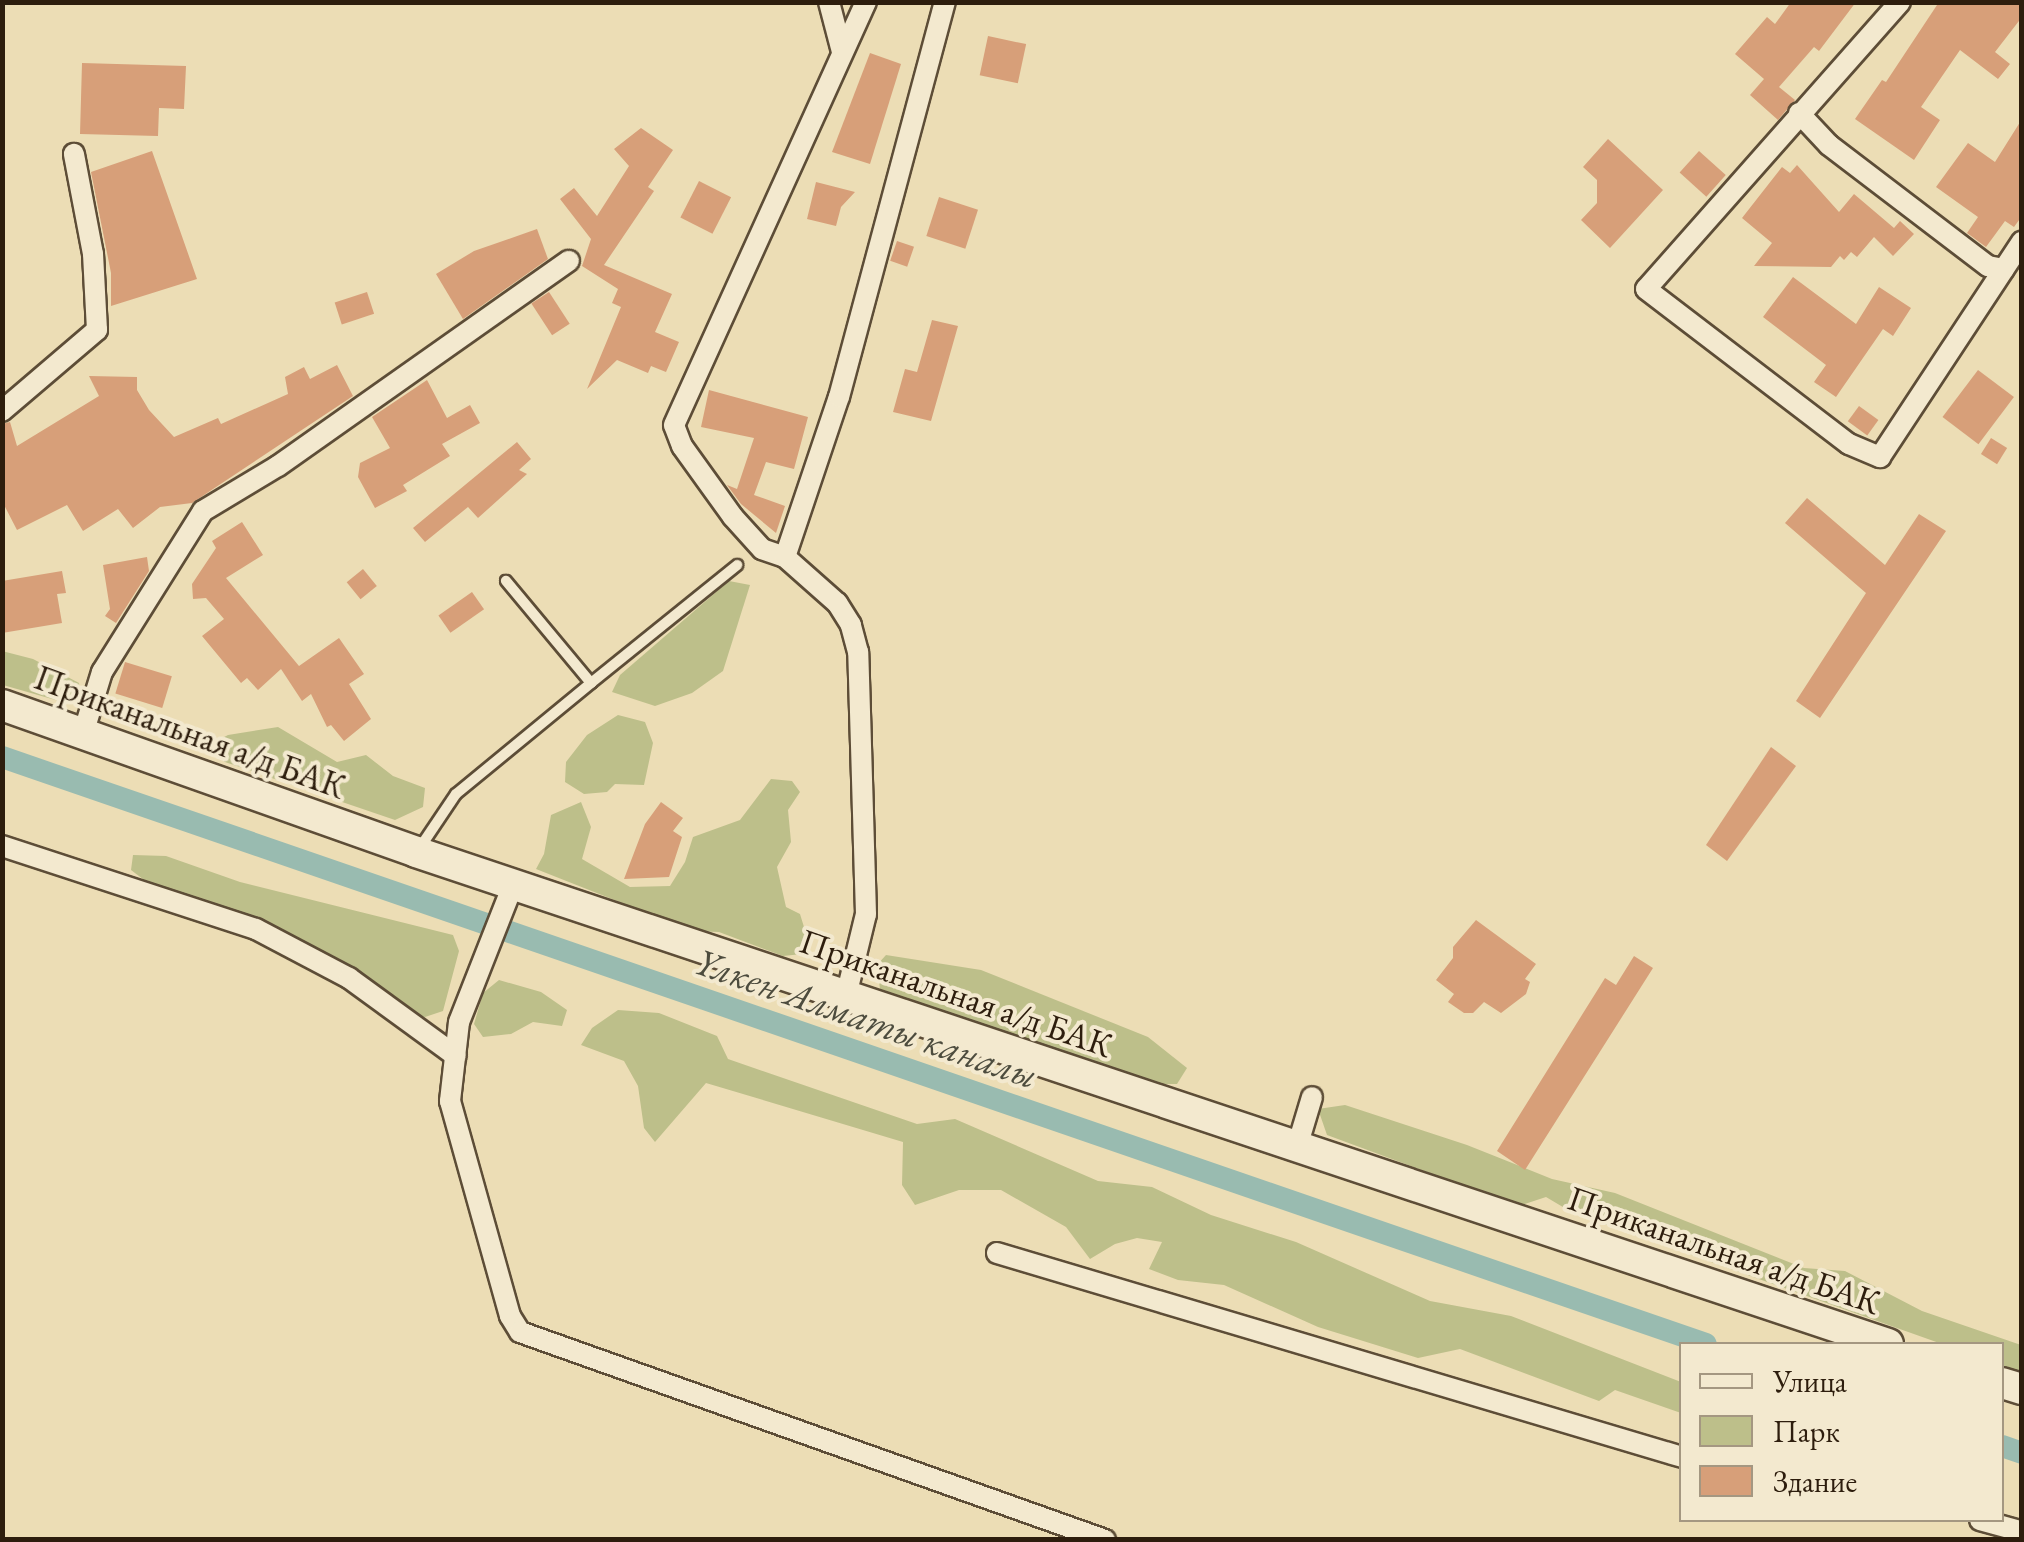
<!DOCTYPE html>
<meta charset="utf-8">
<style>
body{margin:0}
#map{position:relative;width:2024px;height:1542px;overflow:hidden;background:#ecddb5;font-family:"EB Garamond",serif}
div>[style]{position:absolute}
.green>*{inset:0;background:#bdbf8a}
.canal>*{height:22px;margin:-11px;padding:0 11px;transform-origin:11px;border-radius:11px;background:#99bbb0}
.building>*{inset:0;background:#d79f79;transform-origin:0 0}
.roads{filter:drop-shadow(2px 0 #5d4d37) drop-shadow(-2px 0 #5d4d37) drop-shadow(0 2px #5d4d37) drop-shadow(0 -2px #5d4d37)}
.service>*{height:10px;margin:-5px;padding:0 5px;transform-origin:5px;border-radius:5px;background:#f3e9cf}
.minor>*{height:20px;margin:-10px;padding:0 10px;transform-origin:10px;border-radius:10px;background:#f3e9cf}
.secondary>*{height:30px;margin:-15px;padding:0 15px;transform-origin:15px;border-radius:15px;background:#f3e9cf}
span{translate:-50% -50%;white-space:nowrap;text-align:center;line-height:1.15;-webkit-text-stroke:8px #f3e9cf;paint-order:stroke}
.street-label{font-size:35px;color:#2d1d0d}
.water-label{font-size:38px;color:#4d4c3e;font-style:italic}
.frame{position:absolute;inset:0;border:5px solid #2d1d0d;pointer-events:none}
.legend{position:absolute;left:1679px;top:1342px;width:325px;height:180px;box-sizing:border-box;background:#f3e9cf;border:2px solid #a49781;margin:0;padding:12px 18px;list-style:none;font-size:30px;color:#2d1d0d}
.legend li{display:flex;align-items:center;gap:20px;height:50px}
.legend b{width:50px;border:2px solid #a49781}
</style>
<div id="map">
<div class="green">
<div style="clip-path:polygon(729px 581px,750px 585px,723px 671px,692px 693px,655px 706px,612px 692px,620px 675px)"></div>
<div style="clip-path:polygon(2px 651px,33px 659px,79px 683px,81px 700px,66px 703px,3px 685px)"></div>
<div style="clip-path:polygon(618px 715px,645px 722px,653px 743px,644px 785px,615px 784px,607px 792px,584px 794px,565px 782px,566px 762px,587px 735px)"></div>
<div style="clip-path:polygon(278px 727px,337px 762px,366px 755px,393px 776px,425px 788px,423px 807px,395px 820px,225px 762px,205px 747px,228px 735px)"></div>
<div style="clip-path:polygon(771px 779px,792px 781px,800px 792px,788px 810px,791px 842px,777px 867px,786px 907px,800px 914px,808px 940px,802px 954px,783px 956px,719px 932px,693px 931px,536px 869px,544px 854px,551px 815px,581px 802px,591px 827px,582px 859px,630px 887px,670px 886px,685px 862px,693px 837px,740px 820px)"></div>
<div style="clip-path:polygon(133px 855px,166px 856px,240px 882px,453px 935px,459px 951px,443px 1011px,425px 1017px,405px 1012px,164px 895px,131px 870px)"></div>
<div style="clip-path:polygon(886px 955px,981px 970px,1148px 1037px,1187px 1068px,1177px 1084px,1149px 1084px,880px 989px,877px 965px)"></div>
<div style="clip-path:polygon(499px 980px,541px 992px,567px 1010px,562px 1026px,533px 1022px,511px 1034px,483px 1037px,474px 1024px,483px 993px)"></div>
<div style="clip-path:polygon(618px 1010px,659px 1013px,717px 1036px,728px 1059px,917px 1124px,955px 1119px,1098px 1181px,1152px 1187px,1211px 1215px,1296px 1242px,1430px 1301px,1511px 1316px,1681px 1382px,1681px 1413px,1615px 1390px,1599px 1401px,1460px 1349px,1418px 1358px,1318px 1327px,1224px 1285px,1178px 1280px,1149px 1269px,1162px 1242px,1137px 1238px,1115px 1244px,1090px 1259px,1066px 1227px,1001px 1190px,959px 1190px,915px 1205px,902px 1185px,903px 1142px,706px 1083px,655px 1142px,644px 1128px,638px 1086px,624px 1061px,581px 1045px,592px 1028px)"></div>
<div style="clip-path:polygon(1345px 1105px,1467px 1145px,1552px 1179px,1615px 1193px,1804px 1268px,1845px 1271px,1922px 1311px,2021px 1345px,2021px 1374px,2002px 1366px,2002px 1344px,1942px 1344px,1573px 1213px,1546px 1197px,1519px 1206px,1327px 1135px,1318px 1109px)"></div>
</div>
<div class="canal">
<div style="left:2px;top:757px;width:1802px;rotate:19.01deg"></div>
<div style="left:2002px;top:1446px;width:21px;rotate:19deg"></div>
</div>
<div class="building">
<div style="clip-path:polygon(1791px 2px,1856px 2px,1819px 51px,1814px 47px,1779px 87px,1795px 100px,1778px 120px,1750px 95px,1764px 79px,1735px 54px,1767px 17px,1775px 24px)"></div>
<div style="clip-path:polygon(1939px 2px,2022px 2px,2022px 17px,1995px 52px,2010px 64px,1998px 79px,1960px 50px,1921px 107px,1940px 120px,1914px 160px,1855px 119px,1882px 80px,1886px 82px)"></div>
<div style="left:988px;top:36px;width:39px;height:40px;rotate:12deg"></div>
<div style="clip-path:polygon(870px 53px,901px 64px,870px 164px,832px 152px)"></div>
<div style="clip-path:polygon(82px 63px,186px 66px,184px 109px,159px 108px,158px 136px,80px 134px)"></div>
<div style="clip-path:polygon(2022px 119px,2022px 216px,2014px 227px,2005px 221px,1986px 247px,1967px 233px,1978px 217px,1936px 187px,1968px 143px,1995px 162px)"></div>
<div style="clip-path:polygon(641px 128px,673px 150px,648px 187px,654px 191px,604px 265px,672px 294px,655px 332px,679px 342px,666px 372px,651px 366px,648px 373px,617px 360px,587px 389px,621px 307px,612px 303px,618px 289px,582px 266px,591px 239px,560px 199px,574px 188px,597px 216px,629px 166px,614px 149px)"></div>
<div style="clip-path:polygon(1608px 139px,1663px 190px,1610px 248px,1581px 220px,1597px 203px,1597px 180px,1583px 167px)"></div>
<div style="clip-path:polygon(152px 151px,197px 279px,111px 306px,111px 273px,91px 172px)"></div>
<div style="left:1699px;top:151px;width:36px;height:29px;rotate:42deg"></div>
<div style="clip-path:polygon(1797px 165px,1839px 212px,1854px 194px,1894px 228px,1900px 221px,1914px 234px,1893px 256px,1874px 237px,1857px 257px,1851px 252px,1844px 260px,1840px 256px,1831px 267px,1754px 266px,1772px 243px,1742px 218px,1782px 167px,1790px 173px)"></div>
<div style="left:699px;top:181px;width:36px;height:41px;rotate:27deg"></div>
<div style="clip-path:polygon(816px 182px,855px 192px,841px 207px,836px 226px,807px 219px)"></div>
<div style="left:939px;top:197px;width:41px;height:41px;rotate:18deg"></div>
<div style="clip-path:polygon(537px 229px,548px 259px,463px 319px,436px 274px,474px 251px)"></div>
<div style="left:897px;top:241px;width:18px;height:21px;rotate:19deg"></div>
<div style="clip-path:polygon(1793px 277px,1856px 324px,1879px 287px,1911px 308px,1893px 336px,1883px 329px,1836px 397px,1814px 382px,1826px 365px,1763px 317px)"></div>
<div style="left:367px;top:292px;width:23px;height:34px;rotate:72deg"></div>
<div style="left:549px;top:292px;width:38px;height:21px;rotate:57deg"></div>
<div style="clip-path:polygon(932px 320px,958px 326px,931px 421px,893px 412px,905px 369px,917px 372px)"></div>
<div style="clip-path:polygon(337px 365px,353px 396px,192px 503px,160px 507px,133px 528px,118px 509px,83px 531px,67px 505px,17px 530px,2px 501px,2px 424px,10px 422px,17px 446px,99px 396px,89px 376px,137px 377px,137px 390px,149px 410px,174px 437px,218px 418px,221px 424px,288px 394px,285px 377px,304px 367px,310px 379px)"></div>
<div style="left:1978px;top:370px;width:45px;height:59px;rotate:37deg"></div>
<div style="clip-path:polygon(427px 380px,447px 418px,470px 405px,480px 423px,442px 444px,450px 456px,403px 485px,407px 491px,375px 508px,358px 477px,360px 463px,390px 448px,372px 417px)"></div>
<div style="clip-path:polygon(709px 390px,808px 417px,794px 469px,766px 462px,754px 495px,785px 506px,776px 533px,741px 504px,727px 485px,737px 489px,754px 438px,701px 427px)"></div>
<div style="left:1859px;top:406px;width:24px;height:19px;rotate:36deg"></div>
<div style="left:1991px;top:438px;width:19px;height:19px;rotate:32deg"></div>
<div style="clip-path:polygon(517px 442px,531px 459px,519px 470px,527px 474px,478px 518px,468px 507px,425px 542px,413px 528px)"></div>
<div style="clip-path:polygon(1807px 498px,1885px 565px,1919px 514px,1946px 531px,1820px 718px,1796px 701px,1866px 593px,1785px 523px)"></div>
<div style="clip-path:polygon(242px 522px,263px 555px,226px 578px,299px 666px,339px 638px,364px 674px,349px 684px,371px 719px,344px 741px,331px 725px,327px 727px,311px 694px,302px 701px,281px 669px,258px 690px,247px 678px,241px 683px,202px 636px,224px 619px,206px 598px,193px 599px,192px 584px,216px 548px,212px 541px)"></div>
<div style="clip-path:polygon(147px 557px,149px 571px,116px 623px,105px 616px,110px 609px,103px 565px)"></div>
<div style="left:363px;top:569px;width:22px;height:21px;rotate:51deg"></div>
<div style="clip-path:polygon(62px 571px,66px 593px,57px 594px,62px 623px,2px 633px,2px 581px)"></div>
<div style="left:472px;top:592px;width:21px;height:41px;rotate:55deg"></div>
<div style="left:125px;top:662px;width:49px;height:33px;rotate:17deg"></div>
<div style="clip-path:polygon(1771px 747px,1796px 766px,1727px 861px,1706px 845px)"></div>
<div style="clip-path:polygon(661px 802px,683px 818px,673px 831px,682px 837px,669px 877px,624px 879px,645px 824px)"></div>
<div style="clip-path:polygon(1476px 920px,1536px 964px,1525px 979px,1530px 982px,1526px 994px,1501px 1013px,1484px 1002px,1473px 1013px,1464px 1013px,1448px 1002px,1454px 994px,1436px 980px,1453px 958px,1453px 947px)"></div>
<div style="clip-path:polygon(1634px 956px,1653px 968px,1525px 1170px,1497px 1151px,1605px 978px,1616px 985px)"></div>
</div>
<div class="roads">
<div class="service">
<div style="left:591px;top:683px;width:188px;rotate:-38.9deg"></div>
<div style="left:419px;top:849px;width:66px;rotate:-56.1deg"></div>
<div style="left:456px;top:794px;width:175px;rotate:-39.4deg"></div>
<div style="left:591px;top:683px;width:133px;rotate:-129.8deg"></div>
</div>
<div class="minor">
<div style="left:829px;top:2px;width:52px;rotate:75.4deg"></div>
<div style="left:1900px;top:2px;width:383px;rotate:131.5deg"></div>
<div style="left:1646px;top:289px;width:255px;rotate:37.4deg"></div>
<div style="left:1849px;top:444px;width:34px;rotate:23deg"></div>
<div style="left:1880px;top:457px;width:258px;rotate:-56.6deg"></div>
<div style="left:1799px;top:113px;width:44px;rotate:46.8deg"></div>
<div style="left:1829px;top:145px;width:200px;rotate:37.3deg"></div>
<div style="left:1988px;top:266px;width:16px;rotate:11deg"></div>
<div style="left:2px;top:411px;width:125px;rotate:-40.5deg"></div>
<div style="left:97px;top:330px;width:76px;rotate:-93deg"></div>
<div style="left:93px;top:254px;width:102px;rotate:-100.8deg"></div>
<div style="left:785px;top:557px;width:24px;rotate:-161deg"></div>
<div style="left:762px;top:549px;width:43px;rotate:-132.2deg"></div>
<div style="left:733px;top:517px;width:87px;rotate:-125.7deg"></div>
<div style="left:682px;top:446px;width:22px;rotate:-111deg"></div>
<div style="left:674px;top:425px;width:465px;rotate:-65.6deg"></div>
<div style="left:83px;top:734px;width:65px;rotate:-73deg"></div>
<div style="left:102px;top:672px;width:190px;rotate:-57.9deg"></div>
<div style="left:203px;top:511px;width:87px;rotate:-31deg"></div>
<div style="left:278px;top:466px;width:356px;rotate:-35.2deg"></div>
<div style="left:2px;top:846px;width:267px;rotate:18.1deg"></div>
<div style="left:256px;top:929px;width:105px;rotate:27.8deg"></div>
<div style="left:349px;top:978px;width:132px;rotate:36.1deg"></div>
<div style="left:513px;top:885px;width:147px;rotate:111.5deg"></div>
<div style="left:459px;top:1022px;width:80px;rotate:96.5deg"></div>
<div style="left:450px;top:1101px;width:223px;rotate:74.4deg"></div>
<div style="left:510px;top:1316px;width:19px;rotate:58deg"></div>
<div style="left:520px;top:1332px;width:621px;rotate:19.57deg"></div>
<div style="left:846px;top:996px;width:84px;rotate:-76.3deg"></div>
<div style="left:866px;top:914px;width:262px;rotate:-91.7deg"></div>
<div style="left:858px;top:652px;width:28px;rotate:-105deg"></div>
<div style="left:851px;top:625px;width:26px;rotate:-122deg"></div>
<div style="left:837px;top:603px;width:69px;rotate:-138.5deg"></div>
<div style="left:785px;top:557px;width:169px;rotate:-71.4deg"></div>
<div style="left:839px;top:397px;width:409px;rotate:-75deg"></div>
<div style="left:1297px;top:1147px;width:52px;rotate:-73.3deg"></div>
<div style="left:997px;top:1253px;width:715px;rotate:16.58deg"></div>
<div style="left:1980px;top:1520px;width:41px;rotate:15.4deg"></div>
</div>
<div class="secondary">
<div style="left:2px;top:705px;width:439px;rotate:19.5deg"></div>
<div style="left:416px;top:852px;width:1552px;rotate:18.48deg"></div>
<div style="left:2002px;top:1383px;width:21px;rotate:17deg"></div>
</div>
</div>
<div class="street-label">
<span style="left:190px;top:732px;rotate:20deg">Приканальная а/д БАК</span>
<span style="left:956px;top:993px;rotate:19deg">Приканальная а/д БАК</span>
<span style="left:1724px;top:1250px;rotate:19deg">Приканальная а/д БАК</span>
</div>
<div class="water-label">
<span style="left:866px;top:1018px;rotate:19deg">Үлкен Алматы каналы</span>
</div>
<div class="frame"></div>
<ul class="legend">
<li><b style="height:12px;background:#f3e9cf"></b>Улица</li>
<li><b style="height:28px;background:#bdbf8a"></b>Парк</li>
<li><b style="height:28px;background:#d79f79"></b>Здание</li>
</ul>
</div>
